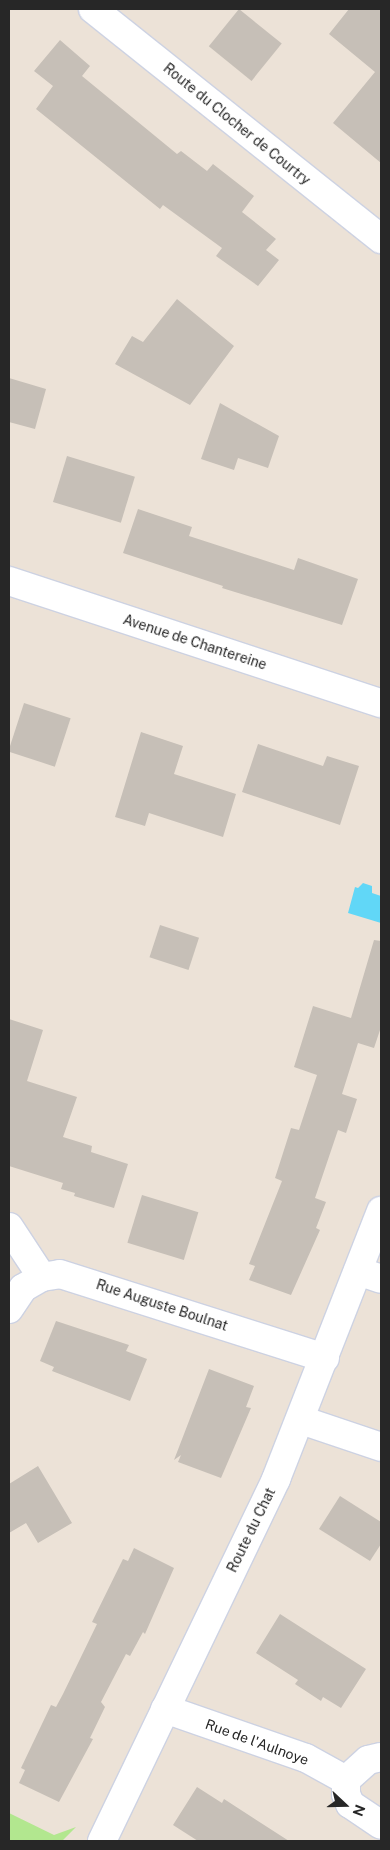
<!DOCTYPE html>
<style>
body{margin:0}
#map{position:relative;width:390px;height:1850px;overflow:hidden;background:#ece2d7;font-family:"Public Sans",sans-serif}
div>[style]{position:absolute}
.green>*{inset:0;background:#b2e78f}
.water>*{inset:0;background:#61d7f7}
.building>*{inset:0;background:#c6bfb7;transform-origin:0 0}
.roads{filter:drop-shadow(1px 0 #cdd2e2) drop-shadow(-1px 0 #cdd2e2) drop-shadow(0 1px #cdd2e2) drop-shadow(0 -1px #cdd2e2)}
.street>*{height:28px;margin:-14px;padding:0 14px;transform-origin:14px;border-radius:14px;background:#fff}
span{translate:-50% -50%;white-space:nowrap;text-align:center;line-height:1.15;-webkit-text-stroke:4px #fff;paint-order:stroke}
.street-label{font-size:14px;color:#272727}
.frame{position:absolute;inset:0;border:10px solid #272727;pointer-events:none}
.north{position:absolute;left:320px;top:1780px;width:50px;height:50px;-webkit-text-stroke:4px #fff;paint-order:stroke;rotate:111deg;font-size:14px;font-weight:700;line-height:20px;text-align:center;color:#272727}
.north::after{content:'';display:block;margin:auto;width:18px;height:22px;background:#272727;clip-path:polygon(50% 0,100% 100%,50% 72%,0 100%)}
</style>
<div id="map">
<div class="green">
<div style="clip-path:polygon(9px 1813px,54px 1835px,76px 1827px,62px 1841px,9px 1841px)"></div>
</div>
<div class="water">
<div style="clip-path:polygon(363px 883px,372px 886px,372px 893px,381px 896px,381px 923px,348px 913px,355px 887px,358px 888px)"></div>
</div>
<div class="building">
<div style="left:239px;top:9px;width:55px;height:48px;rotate:39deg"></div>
<div style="clip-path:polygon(349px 9px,381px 9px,381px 163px,333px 123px,375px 72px,329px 34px)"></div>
<div style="clip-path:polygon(60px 40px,90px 66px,82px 76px,177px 154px,181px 151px,207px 171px,213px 164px,254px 196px,242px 212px,276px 239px,266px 250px,279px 260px,258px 286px,216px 256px,222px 248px,163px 205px,160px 209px,36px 109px,53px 86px,34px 71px)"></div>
<div style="clip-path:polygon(177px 299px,234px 346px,190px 405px,115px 364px,132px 336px,143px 342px)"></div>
<div style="clip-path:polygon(9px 378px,46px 389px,35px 429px,9px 422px)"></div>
<div style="clip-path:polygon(220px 403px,279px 436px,268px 468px,238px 458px,234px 470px,201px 459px)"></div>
<div style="left:67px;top:456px;width:71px;height:48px;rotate:17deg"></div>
<div style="clip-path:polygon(138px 509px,192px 527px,189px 536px,294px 570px,298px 558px,358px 579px,342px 625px,222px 588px,223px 586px,123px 553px)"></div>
<div style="left:24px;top:703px;width:49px;height:51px;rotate:18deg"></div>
<div style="clip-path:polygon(141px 732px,183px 746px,174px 774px,236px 794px,223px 837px,149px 813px,145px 826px,115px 817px)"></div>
<div style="clip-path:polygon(258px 744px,323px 766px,327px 756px,359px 766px,340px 825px,242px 792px)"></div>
<div style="left:160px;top:925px;width:41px;height:34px;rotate:18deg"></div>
<div style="clip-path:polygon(374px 940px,381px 941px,381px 1027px,374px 1048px,358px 1043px,342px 1094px,357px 1099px,346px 1133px,338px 1130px,315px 1198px,326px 1202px,316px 1228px,320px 1230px,291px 1295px,249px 1280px,255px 1266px,249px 1264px,282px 1181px,275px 1178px,291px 1128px,299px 1130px,317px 1075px,294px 1067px,313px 1006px,351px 1018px)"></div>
<div style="clip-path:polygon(9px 1019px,43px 1030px,27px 1081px,77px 1097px,63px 1137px,92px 1146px,91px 1152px,128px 1164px,114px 1208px,74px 1196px,75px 1193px,61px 1189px,63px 1183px,9px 1166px)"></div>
<div style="left:142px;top:1195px;width:59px;height:50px;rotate:17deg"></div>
<div style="clip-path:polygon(56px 1321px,129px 1345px,126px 1351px,147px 1359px,130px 1401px,52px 1371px,54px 1367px,40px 1361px)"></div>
<div style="clip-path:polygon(209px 1369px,254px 1386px,246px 1407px,251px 1408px,221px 1478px,178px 1462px,181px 1455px,174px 1460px)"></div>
<div style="clip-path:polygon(38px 1466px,72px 1523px,38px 1543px,26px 1523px,9px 1533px,9px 1484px)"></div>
<div style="clip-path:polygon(340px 1496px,381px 1522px,381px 1544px,370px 1561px,319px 1529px)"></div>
<div style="clip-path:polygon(134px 1548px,174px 1568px,145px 1634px,143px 1632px,130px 1656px,126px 1654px,101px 1702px,105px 1707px,90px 1738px,93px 1739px,59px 1802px,19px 1783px,25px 1770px,21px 1768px,51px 1705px,56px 1707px,63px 1694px,97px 1624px,92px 1622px,123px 1559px,128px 1561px)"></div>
<div style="clip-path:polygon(280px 1614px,366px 1669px,341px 1708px,323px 1697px,321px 1701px,295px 1684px,298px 1680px,256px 1653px)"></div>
<div style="clip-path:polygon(197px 1787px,222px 1803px,224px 1799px,289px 1841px,198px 1841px,173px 1825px)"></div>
</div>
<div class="roads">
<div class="street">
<div style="left:93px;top:9px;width:369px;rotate:38.6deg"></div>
<div style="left:9px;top:581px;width:391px;rotate:18.2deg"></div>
<div style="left:9px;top:1227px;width:60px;rotate:56.6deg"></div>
<div style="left:358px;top:1271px;width:24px;rotate:19deg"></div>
<div style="left:9px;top:1309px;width:25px;rotate:-56deg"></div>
<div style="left:23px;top:1288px;width:22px;rotate:-30deg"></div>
<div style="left:42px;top:1277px;width:18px;rotate:-9deg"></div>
<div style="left:60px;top:1274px;width:278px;rotate:17.6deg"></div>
<div style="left:301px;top:1420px;width:84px;rotate:18.6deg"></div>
<div style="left:165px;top:1709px;width:149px;rotate:19.2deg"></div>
<div style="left:306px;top:1758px;width:46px;rotate:28.8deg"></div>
<div style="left:381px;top:1757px;width:13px;rotate:167deg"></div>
<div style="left:368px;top:1760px;width:30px;rotate:138deg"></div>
<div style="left:346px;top:1780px;width:14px;rotate:90deg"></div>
<div style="left:346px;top:1794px;width:11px;rotate:68deg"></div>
<div style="left:350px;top:1804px;width:37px;rotate:34deg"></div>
<div style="left:102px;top:1841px;width:402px;rotate:-64.3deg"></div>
<div style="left:276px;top:1479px;width:288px;rotate:-68.6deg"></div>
</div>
</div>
<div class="street-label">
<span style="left:237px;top:124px;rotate:39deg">Route du Clocher de Courtry</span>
<span style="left:195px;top:642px;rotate:18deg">Avenue de Chantereine</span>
<span style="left:162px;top:1305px;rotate:18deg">Rue Auguste Boulnat</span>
<span style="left:251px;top:1530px;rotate:-64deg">Route du Chat</span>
<span style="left:257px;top:1742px;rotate:20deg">Rue de l'Aulnoye</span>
</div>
<div class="frame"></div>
<div class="north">N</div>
</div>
